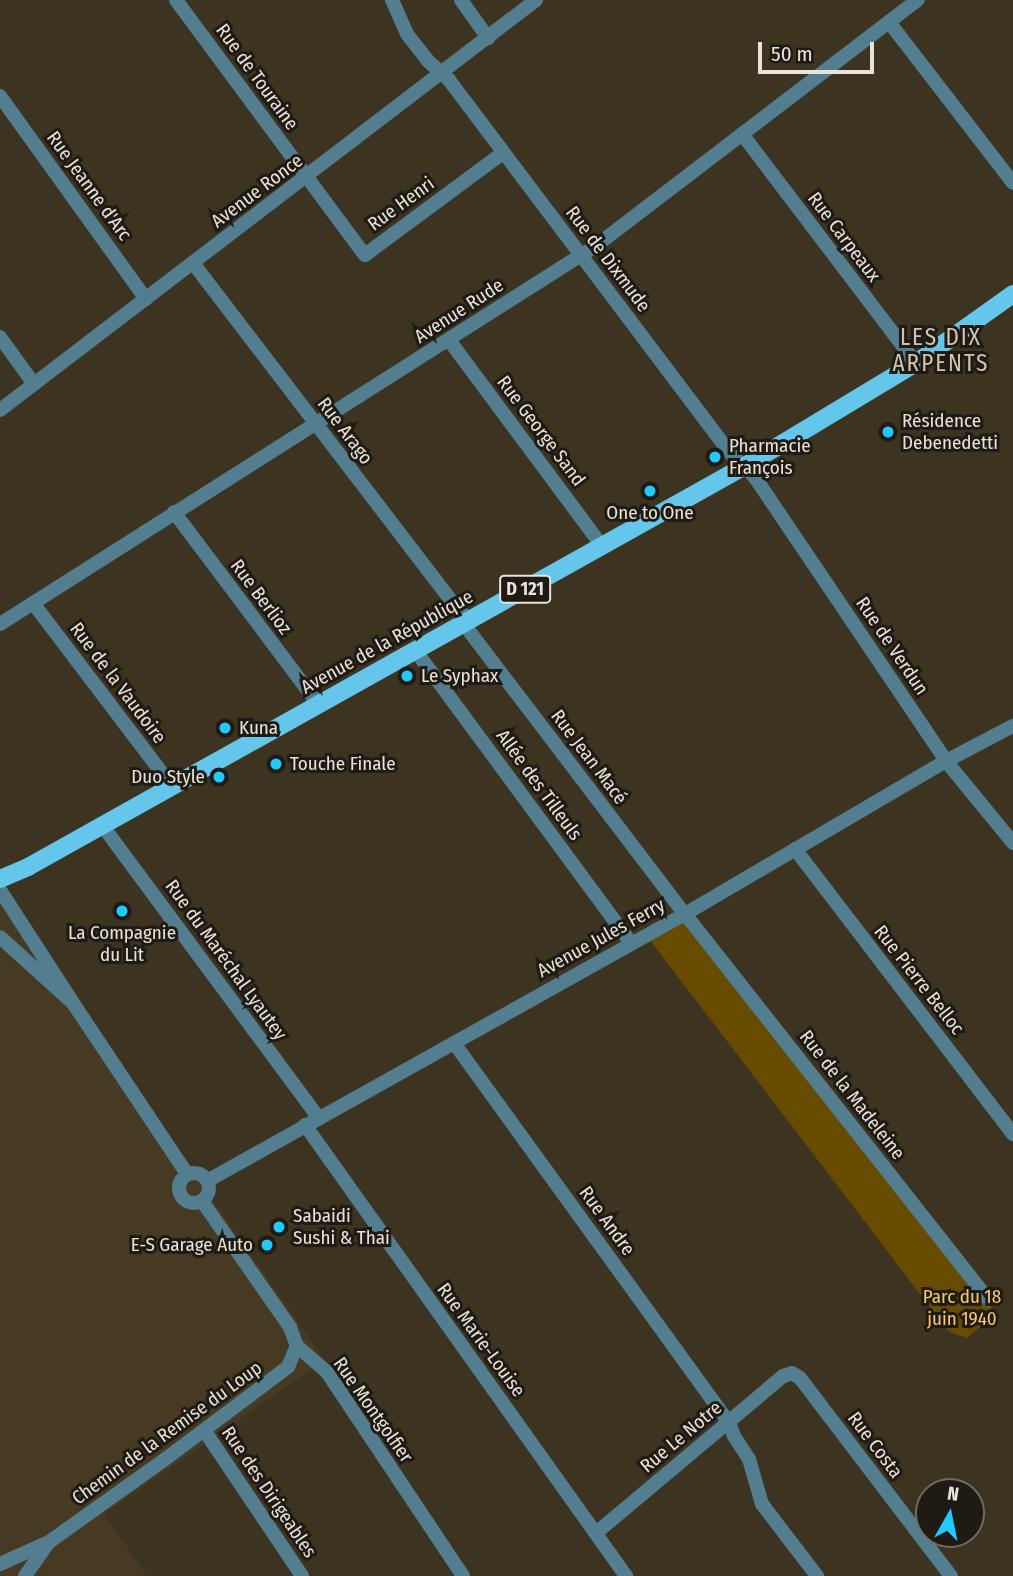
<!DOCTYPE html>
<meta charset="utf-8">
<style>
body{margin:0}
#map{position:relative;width:1013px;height:1576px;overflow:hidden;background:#3c3321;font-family:"Fira Sans Condensed",sans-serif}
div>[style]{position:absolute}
.built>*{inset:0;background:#463a22}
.green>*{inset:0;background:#674b01}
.minor>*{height:14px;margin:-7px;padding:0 7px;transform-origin:7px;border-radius:7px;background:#527e90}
.minor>.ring{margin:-7px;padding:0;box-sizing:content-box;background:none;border:14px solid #527e90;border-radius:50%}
.primary>*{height:18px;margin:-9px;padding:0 9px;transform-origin:9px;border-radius:9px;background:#65c6ec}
.dots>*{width:19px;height:19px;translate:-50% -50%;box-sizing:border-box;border:4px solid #1f1b14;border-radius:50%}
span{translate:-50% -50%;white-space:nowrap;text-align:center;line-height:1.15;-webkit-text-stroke:6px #1f1b14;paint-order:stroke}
.shield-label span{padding:2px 5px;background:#1f1b14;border:2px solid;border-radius:5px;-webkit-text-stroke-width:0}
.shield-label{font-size:18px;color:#e8e3d8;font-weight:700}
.street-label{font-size:19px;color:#e8e3d8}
.poi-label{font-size:19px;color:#e8e3d8}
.left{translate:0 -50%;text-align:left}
.right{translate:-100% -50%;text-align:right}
.park-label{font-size:19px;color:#f7ca6b}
.quarter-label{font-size:23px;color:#cfc4af;letter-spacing:2px}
.north{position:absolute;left:915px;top:1478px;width:70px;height:70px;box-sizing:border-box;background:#1f1b14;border:2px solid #6f6b62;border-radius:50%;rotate:9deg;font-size:19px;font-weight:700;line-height:28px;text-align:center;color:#e8e3d8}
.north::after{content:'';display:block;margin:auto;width:24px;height:32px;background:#22c9fd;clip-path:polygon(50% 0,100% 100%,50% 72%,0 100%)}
.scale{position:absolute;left:758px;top:42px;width:116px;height:32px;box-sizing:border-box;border:4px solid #e8e3d8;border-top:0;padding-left:9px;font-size:21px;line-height:24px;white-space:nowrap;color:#e8e3d8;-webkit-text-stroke:5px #1f1b14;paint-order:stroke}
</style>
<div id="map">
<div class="built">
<div style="clip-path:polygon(0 897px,325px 1360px,104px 1514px,147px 1576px,46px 1576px,42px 1572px,42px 1576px,0 1576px)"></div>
</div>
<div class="green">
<div style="clip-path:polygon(685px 914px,989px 1300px,994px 1315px,967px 1338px,949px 1332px,646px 935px)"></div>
</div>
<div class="minor">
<div style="left:176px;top:0;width:317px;rotate:53.5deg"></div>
<div style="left:365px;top:255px;width:172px;rotate:-36.5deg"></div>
<div style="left:392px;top:0;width:37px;rotate:66deg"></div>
<div style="left:407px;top:34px;width:33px;rotate:52deg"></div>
<div style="left:427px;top:60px;width:30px;rotate:42deg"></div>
<div style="left:449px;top:80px;width:467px;rotate:53deg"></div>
<div style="left:730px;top:453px;width:33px;rotate:44deg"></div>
<div style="left:754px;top:476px;width:344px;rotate:56deg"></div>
<div style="left:946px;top:761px;width:106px;rotate:50.7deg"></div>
<div style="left:461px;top:0;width:47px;rotate:54.6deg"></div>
<div style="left:889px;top:22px;width:203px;rotate:52.4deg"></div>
<div style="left:0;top:96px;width:250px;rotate:54.3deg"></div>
<div style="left:742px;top:134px;width:288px;rotate:52.8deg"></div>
<div style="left:193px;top:263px;width:436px;rotate:52.6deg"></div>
<div style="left:458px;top:609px;width:16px;rotate:45deg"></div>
<div style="left:0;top:337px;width:58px;rotate:54.1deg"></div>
<div style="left:449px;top:340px;width:257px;rotate:53.4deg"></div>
<div style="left:0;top:410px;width:675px;rotate:-37.41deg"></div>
<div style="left:174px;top:512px;width:240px;rotate:53.1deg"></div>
<div style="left:33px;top:603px;width:230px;rotate:52.8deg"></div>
<div style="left:463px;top:623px;width:366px;rotate:52.7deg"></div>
<div style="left:685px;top:914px;width:491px;rotate:51.8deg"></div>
<div style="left:0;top:624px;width:707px;rotate:-32.41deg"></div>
<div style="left:597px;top:245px;width:404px;rotate:-37.4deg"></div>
<div style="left:415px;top:650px;width:364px;rotate:53.6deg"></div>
<div style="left:102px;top:825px;width:365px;rotate:53.5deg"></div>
<div style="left:795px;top:849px;width:359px;rotate:52.6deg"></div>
<div style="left:0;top:890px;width:135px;rotate:57.1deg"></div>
<div style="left:73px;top:1003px;width:98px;rotate:-137.9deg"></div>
<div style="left:73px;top:1003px;width:206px;rotate:56.3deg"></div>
<div style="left:454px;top:1043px;width:469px;rotate:54.1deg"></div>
<div style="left:729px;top:1423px;width:14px;rotate:69deg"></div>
<div style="left:734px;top:1436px;width:27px;rotate:57deg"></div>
<div style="left:749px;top:1459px;width:47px;rotate:73.9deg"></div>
<div style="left:762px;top:1504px;width:91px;rotate:52.6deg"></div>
<div style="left:305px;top:1125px;width:554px;rotate:54.56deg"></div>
<div class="ring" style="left:179px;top:1173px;width:16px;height:16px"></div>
<div style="left:207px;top:1181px;width:548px;rotate:-29.19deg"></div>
<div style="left:685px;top:914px;width:303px;rotate:-30.4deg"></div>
<div style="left:946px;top:761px;width:76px;rotate:-27.6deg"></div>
<div style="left:202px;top:1201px;width:154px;rotate:55.1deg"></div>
<div style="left:290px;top:1327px;width:20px;rotate:70deg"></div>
<div style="left:297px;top:1346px;width:40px;rotate:41deg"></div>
<div style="left:327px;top:1372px;width:245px;rotate:56.3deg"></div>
<div style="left:204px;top:1430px;width:176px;rotate:56.1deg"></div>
<div style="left:596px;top:1533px;width:244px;rotate:-40deg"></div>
<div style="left:783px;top:1376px;width:9px;rotate:-18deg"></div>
<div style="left:792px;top:1373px;width:9px;rotate:32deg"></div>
<div style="left:800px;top:1378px;width:249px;rotate:52.7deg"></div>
<div style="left:0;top:1564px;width:54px;rotate:-24.2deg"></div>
<div style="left:49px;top:1542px;width:141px;rotate:-35.5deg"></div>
<div style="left:164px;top:1460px;width:155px;rotate:-36.9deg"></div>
<div style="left:288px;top:1367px;width:23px;rotate:-67deg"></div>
<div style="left:25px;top:1576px;width:40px;rotate:-55.1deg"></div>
</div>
<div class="primary">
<div style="left:0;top:879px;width:30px;rotate:-23deg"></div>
<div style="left:28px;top:867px;width:822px;rotate:-29.22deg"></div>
<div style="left:745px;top:466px;width:200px;rotate:-31.1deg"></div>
<div style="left:916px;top:363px;width:119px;rotate:-35.4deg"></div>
</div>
<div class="dots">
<div style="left:888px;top:432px;background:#22c9fd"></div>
<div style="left:715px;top:457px;background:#22c9fd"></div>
<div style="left:650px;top:491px;background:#22c9fd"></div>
<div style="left:407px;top:676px;background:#22c9fd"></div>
<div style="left:225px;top:728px;background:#22c9fd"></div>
<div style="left:276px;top:764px;background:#22c9fd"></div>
<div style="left:219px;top:777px;background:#22c9fd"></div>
<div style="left:122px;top:911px;background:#22c9fd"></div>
<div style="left:279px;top:1227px;background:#22c9fd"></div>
<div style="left:267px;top:1245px;background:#22c9fd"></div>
</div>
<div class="shield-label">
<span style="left:525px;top:589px">D 121</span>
</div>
<div class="street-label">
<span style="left:257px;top:77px;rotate:54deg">Rue de Touraine</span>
<span style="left:89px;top:186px;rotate:54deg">Rue Jeanne d'Arc</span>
<span style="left:257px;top:191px;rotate:-37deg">Avenue Ronce</span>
<span style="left:401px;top:204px;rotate:-36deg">Rue Henri</span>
<span style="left:844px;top:237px;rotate:53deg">Rue Carpeaux</span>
<span style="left:608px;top:259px;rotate:53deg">Rue de Dixmude</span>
<span style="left:459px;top:311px;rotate:-33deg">Avenue Rude</span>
<span style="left:345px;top:431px;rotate:53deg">Rue Arago</span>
<span style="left:541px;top:431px;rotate:53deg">Rue George Sand</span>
<span style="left:261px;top:597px;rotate:53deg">Rue Berlioz</span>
<span style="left:387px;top:642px;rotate:-29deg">Avenue de la République</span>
<span style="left:892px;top:646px;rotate:56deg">Rue de Verdun</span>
<span style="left:118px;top:683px;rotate:53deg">Rue de la Vaudoire</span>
<span style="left:589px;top:757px;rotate:53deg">Rue Jean Macé</span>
<span style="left:539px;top:785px;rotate:54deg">Allée des Tilleuls</span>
<span style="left:601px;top:938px;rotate:-29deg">Avenue Jules Ferry</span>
<span style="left:226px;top:960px;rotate:54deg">Rue du Maréchal Lyautey</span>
<span style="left:919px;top:980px;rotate:52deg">Rue Pierre Belloc</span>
<span style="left:852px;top:1095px;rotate:52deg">Rue de la Madeleine</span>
<span style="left:607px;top:1221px;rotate:54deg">Rue Andre</span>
<span style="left:481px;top:1340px;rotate:54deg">Rue Marie-Louise</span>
<span style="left:373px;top:1410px;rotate:55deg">Rue Montgolfier</span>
<span style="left:167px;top:1433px;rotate:-36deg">Chemin de la Remise du Loup</span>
<span style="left:681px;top:1437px;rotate:-40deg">Rue Le Notre</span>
<span style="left:875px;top:1445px;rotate:53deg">Rue Costa</span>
<span style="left:269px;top:1492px;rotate:56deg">Rue des Dirigeables</span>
</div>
<div class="poi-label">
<span class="left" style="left:902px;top:432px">Résidence<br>Debenedetti</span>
<span class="left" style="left:729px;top:457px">Pharmacie<br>François</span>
<span style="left:650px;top:513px">One to One</span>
<span class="left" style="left:421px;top:676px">Le Syphax</span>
<span class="left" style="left:239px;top:728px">Kuna</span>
<span class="left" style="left:290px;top:764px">Touche Finale</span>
<span class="right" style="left:205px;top:777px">Duo Style</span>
<span style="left:122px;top:944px">La Compagnie<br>du Lit</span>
<span class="left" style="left:293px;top:1227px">Sabaidi<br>Sushi &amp; Thai</span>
<span class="right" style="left:253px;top:1245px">E-S Garage Auto</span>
</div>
<div class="park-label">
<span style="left:962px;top:1308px">Parc du 18<br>juin 1940</span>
</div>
<div class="quarter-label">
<span style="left:941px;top:350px">LES DIX<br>ARPENTS</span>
</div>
<div class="north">N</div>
<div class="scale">50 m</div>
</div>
